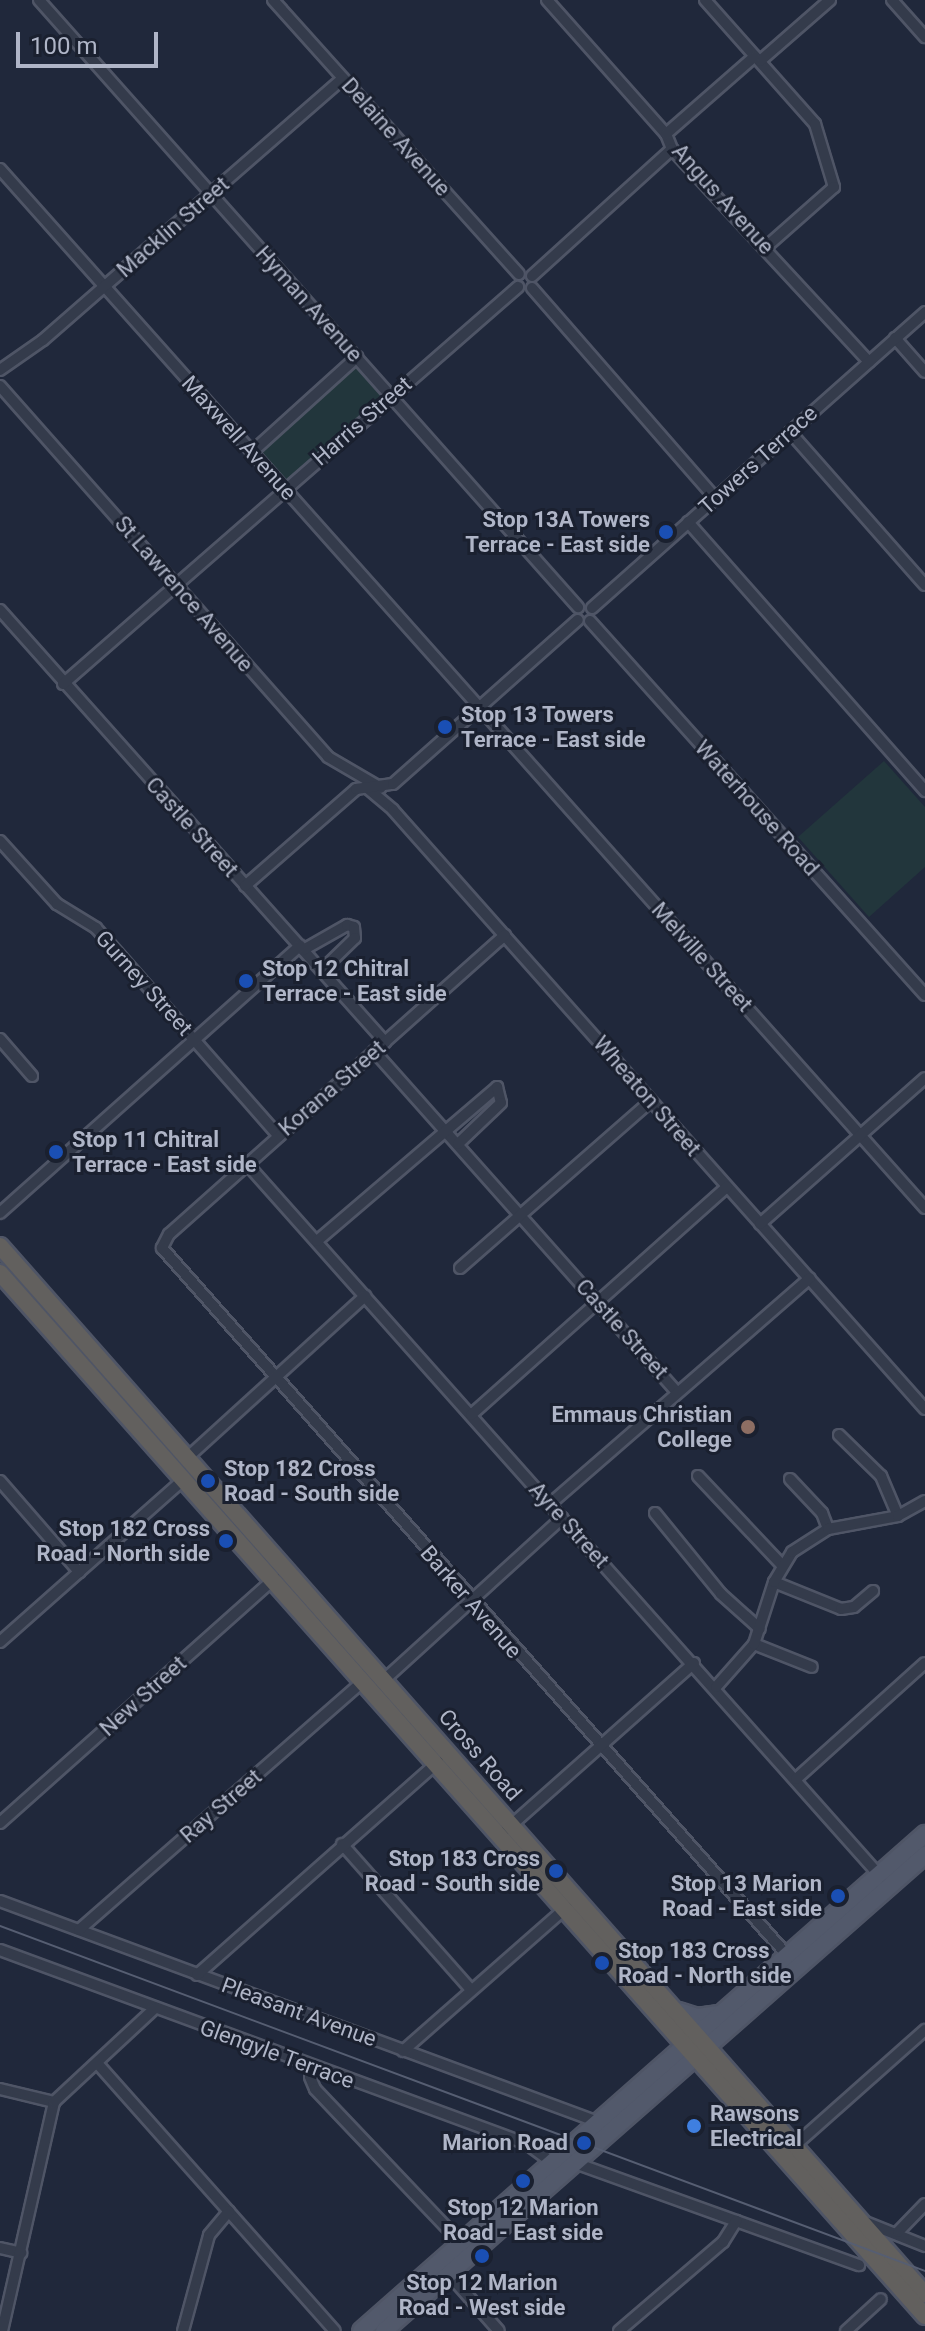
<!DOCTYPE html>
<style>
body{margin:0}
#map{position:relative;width:925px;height:2331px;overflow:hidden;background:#20283b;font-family:Roboto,sans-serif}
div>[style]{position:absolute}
.green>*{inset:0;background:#22363c;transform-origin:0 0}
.roads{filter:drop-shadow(2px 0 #4f5566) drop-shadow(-2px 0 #4f5566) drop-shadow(0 2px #4f5566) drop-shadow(0 -2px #4f5566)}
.minor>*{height:10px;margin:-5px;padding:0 5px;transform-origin:5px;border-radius:5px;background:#343b4b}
.primary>*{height:16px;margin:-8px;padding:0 8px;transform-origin:8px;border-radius:8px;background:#52596b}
.trunk>*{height:16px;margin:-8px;padding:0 8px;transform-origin:8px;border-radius:8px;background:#62605e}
.tram>*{height:2px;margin:-1px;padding:0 1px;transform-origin:1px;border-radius:1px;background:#565e72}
.dots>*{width:22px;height:22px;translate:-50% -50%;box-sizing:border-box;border:4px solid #1a202f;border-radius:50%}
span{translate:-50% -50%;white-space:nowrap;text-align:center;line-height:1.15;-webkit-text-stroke:6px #1a202f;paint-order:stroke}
.street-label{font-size:22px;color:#afb5c7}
.poi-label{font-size:22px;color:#afb5c7;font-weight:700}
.right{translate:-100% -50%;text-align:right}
.left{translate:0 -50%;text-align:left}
.scale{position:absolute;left:16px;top:32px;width:142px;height:36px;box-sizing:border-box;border:4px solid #afb5c7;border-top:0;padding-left:10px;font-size:24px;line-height:28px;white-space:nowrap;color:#afb5c7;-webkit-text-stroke:6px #1a202f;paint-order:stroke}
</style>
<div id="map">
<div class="green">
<div style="left:358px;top:357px;width:50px;height:142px;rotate:49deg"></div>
<div style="clip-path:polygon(884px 761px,925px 807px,925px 867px,869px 917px,798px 837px)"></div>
</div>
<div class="roads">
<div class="minor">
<div style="left:39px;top:0;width:812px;rotate:48.4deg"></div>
<div style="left:273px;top:0;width:368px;rotate:48.1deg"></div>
<div style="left:547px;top:0;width:179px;rotate:48.4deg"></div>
<div style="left:666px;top:134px;width:16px;rotate:68deg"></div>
<div style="left:672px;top:149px;width:290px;rotate:47.2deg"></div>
<div style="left:705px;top:0;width:166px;rotate:48.4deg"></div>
<div style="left:815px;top:124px;width:66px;rotate:73.2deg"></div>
<div style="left:834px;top:187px;width:91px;rotate:138.6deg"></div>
<div style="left:892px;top:0;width:50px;rotate:48.3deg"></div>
<div style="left:760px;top:61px;width:93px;rotate:-41.1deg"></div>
<div style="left:666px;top:134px;width:118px;rotate:-41.2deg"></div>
<div style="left:0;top:169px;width:1391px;rotate:48.32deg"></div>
<div style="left:532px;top:276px;width:189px;rotate:-42.2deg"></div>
<div style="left:532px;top:288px;width:279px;rotate:48.9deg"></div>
<div style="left:895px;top:338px;width:45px;rotate:48.6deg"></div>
<div style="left:0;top:370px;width:52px;rotate:-34.9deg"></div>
<div style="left:43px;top:340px;width:398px;rotate:-41.1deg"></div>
<div style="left:0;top:386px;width:495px;rotate:48.5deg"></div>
<div style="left:328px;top:757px;width:61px;rotate:30.3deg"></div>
<div style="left:790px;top:432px;width:204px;rotate:48.6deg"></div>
<div style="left:252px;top:452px;width:142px;rotate:-42.1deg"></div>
<div style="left:688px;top:522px;width:359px;rotate:48.6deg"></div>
<div style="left:592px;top:608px;width:446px;rotate:-41.6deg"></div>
<div style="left:0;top:610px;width:579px;rotate:48.29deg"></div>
<div style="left:590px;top:621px;width:502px;rotate:48.15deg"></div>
<div style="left:63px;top:684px;width:604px;rotate:-41.11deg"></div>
<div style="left:366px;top:787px;width:35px;rotate:40deg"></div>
<div style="left:393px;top:810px;width:801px;rotate:48.39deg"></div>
<div style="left:0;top:841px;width:85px;rotate:47.9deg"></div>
<div style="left:57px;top:904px;width:46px;rotate:31.6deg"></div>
<div style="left:96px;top:928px;width:277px;rotate:48.7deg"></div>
<div style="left:245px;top:886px;width:147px;rotate:-41.1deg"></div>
<div style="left:356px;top:789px;width:37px;rotate:-8deg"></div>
<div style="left:393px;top:784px;width:247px;rotate:-41.6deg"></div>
<div style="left:505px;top:935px;width:450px;rotate:138.3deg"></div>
<div style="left:169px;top:1234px;width:16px;rotate:117deg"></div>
<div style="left:162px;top:1248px;width:945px;rotate:48.52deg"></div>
<div style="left:303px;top:950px;width:51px;rotate:-29.6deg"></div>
<div style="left:347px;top:925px;width:7px;rotate:16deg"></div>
<div style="left:354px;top:927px;width:11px;rotate:85deg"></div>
<div style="left:355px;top:938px;width:46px;rotate:135.9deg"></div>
<div style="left:0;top:1039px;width:49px;rotate:49.1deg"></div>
<div style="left:374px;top:1051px;width:456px;rotate:48.4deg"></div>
<div style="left:247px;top:1164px;width:954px;rotate:48.36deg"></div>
<div style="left:0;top:1213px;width:402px;rotate:-41.7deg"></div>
<div style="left:760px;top:1224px;width:220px;rotate:-41.5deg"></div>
<div style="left:317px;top:1241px;width:237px;rotate:-40.5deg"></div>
<div style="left:497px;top:1087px;width:16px;rotate:76deg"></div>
<div style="left:501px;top:1103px;width:59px;rotate:136.4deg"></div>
<div style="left:460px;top:1268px;width:254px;rotate:-41.2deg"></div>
<div style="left:471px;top:1415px;width:343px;rotate:-41.7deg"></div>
<div style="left:839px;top:1435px;width:59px;rotate:44.3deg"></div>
<div style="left:881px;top:1476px;width:43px;rotate:67deg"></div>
<div style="left:187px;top:1458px;width:241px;rotate:-42.3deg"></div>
<div style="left:698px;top:1476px;width:122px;rotate:46.7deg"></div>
<div style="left:790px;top:1479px;width:47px;rotate:46.7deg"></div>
<div style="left:822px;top:1513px;width:17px;rotate:69deg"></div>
<div style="left:0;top:1481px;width:121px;rotate:49deg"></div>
<div style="left:550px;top:1504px;width:344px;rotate:-41deg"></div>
<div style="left:655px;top:1513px;width:104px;rotate:50.8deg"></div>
<div style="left:721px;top:1594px;width:52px;rotate:41.9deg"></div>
<div style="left:774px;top:1582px;width:72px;rotate:21.9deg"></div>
<div style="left:841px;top:1609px;width:13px;rotate:-9deg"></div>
<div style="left:854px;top:1607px;width:25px;rotate:-40deg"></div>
<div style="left:0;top:1642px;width:244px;rotate:-41.5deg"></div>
<div style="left:754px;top:1644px;width:62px;rotate:21.6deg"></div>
<div style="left:384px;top:1680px;width:241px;rotate:-42.3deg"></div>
<div style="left:716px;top:1687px;width:57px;rotate:-48.5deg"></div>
<div style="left:754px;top:1644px;width:65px;rotate:-72.1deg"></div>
<div style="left:774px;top:1582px;width:35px;rotate:-59deg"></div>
<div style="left:792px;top:1552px;width:43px;rotate:-32.6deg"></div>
<div style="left:828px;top:1529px;width:71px;rotate:-10.5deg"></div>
<div style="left:898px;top:1516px;width:31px;rotate:-29deg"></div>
<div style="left:796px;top:1779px;width:173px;rotate:-42deg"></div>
<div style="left:0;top:1823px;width:368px;rotate:-41.7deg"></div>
<div style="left:507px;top:1829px;width:250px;rotate:-41.6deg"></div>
<div style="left:342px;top:1844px;width:195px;rotate:48.5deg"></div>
<div style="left:0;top:1901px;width:638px;rotate:20.28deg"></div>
<div style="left:79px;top:1930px;width:376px;rotate:-41.2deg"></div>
<div style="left:0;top:1950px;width:562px;rotate:20.21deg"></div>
<div style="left:527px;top:2144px;width:31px;rotate:36deg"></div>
<div style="left:197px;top:1975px;width:322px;rotate:-41.5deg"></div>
<div style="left:403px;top:2051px;width:218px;rotate:-41.3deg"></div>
<div style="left:97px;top:2063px;width:358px;rotate:48.4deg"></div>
<div style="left:313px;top:2068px;width:9px;rotate:108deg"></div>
<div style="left:310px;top:2077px;width:13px;rotate:67deg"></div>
<div style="left:315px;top:2089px;width:212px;rotate:46.5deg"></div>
<div style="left:0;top:2089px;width:56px;rotate:13.5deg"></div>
<div style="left:792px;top:2148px;width:178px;rotate:-41.6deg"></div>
<div style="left:575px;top:2163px;width:302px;rotate:19.8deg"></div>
<div style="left:865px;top:2222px;width:65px;rotate:21.8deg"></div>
<div style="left:898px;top:2232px;width:39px;rotate:-46deg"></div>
<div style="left:0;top:2248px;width:22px;rotate:13deg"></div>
<div style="left:445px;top:2270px;width:81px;rotate:48.5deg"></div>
<div style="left:2px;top:2331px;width:235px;rotate:-77.2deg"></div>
<div style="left:54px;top:2102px;width:138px;rotate:-42.9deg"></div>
<div style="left:183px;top:2331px;width:99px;rotate:-74.8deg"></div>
<div style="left:209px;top:2235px;width:31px;rotate:-50deg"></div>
<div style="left:619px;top:2331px;width:137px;rotate:-40.6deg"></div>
<div style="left:723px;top:2242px;width:25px;rotate:-58deg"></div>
<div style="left:846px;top:2331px;width:47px;rotate:-42.4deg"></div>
</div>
<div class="primary">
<div style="left:679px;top:2011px;width:19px;rotate:18deg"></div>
<div style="left:697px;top:2017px;width:22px;rotate:-8deg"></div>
<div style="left:361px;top:2331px;width:752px;rotate:-41.39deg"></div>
<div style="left:384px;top:2331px;width:721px;rotate:-41.34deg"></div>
</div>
<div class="trunk">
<div style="left:0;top:1246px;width:1398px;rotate:48.57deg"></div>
<div style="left:0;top:1273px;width:1394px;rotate:48.43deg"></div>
</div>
</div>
<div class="tram">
<div style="left:0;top:1926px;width:987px;rotate:20.45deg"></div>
</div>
<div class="dots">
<div style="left:666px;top:532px;background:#1a4fb4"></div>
<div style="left:445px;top:727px;background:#1a4fb4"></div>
<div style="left:246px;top:981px;background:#1a4fb4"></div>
<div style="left:56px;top:1152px;background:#1a4fb4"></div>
<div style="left:748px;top:1427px;background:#8d6e63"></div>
<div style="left:208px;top:1481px;background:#1a4fb4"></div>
<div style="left:226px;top:1541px;background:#1a4fb4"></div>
<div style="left:556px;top:1871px;background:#1a4fb4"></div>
<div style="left:838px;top:1896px;background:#1a4fb4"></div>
<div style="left:602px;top:1963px;background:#1a4fb4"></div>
<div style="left:694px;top:2126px;background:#3f7fe0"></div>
<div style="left:584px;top:2143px;background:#1a4fb4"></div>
<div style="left:523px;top:2181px;background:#1a4fb4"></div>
<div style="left:482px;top:2256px;background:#1a4fb4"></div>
</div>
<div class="street-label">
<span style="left:396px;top:137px;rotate:48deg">Delaine Avenue</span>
<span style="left:723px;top:199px;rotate:48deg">Angus Avenue</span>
<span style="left:173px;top:227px;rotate:-41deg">Macklin Street</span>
<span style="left:309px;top:304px;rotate:48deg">Hyman Avenue</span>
<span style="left:362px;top:421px;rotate:-41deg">Harris Street</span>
<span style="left:239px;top:438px;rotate:48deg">Maxwell Avenue</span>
<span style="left:758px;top:460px;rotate:-42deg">Towers Terrace</span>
<span style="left:184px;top:594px;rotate:49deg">St Lawrence Avenue</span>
<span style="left:757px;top:808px;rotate:48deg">Waterhouse Road</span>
<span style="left:192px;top:827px;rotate:48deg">Castle Street</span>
<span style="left:702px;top:957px;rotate:48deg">Melville Street</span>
<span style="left:144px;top:983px;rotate:48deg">Gurney Street</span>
<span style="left:332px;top:1088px;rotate:-41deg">Korana Street</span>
<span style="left:647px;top:1096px;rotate:49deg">Wheaton Street</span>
<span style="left:622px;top:1329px;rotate:48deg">Castle Street</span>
<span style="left:569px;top:1525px;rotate:48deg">Ayre Street</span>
<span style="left:471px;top:1602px;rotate:49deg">Barker Avenue</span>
<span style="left:143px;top:1696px;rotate:-42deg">New Street</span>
<span style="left:480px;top:1755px;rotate:49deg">Cross Road</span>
<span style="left:221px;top:1806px;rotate:-41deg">Ray Street</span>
<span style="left:299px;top:2012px;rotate:20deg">Pleasant Avenue</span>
<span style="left:277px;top:2054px;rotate:20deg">Glengyle Terrace</span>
</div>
<div class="poi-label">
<span class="right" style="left:650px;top:532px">Stop 13A Towers<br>Terrace - East side</span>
<span class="left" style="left:461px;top:727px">Stop 13 Towers<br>Terrace - East side</span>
<span class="left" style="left:262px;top:981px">Stop 12 Chitral<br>Terrace - East side</span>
<span class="left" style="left:72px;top:1152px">Stop 11 Chitral<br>Terrace - East side</span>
<span class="right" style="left:732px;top:1427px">Emmaus Christian<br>College</span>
<span class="left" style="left:224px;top:1481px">Stop 182 Cross<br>Road - South side</span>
<span class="right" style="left:210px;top:1541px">Stop 182 Cross<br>Road - North side</span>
<span class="right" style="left:540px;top:1871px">Stop 183 Cross<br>Road - South side</span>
<span class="right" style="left:822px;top:1896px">Stop 13 Marion<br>Road - East side</span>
<span class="left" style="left:618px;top:1963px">Stop 183 Cross<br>Road - North side</span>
<span class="left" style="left:710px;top:2126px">Rawsons<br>Electrical</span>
<span class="right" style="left:568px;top:2143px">Marion Road</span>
<span style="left:523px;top:2220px">Stop 12 Marion<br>Road - East side</span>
<span style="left:482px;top:2295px">Stop 12 Marion<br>Road - West side</span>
</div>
<div class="scale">100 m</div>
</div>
